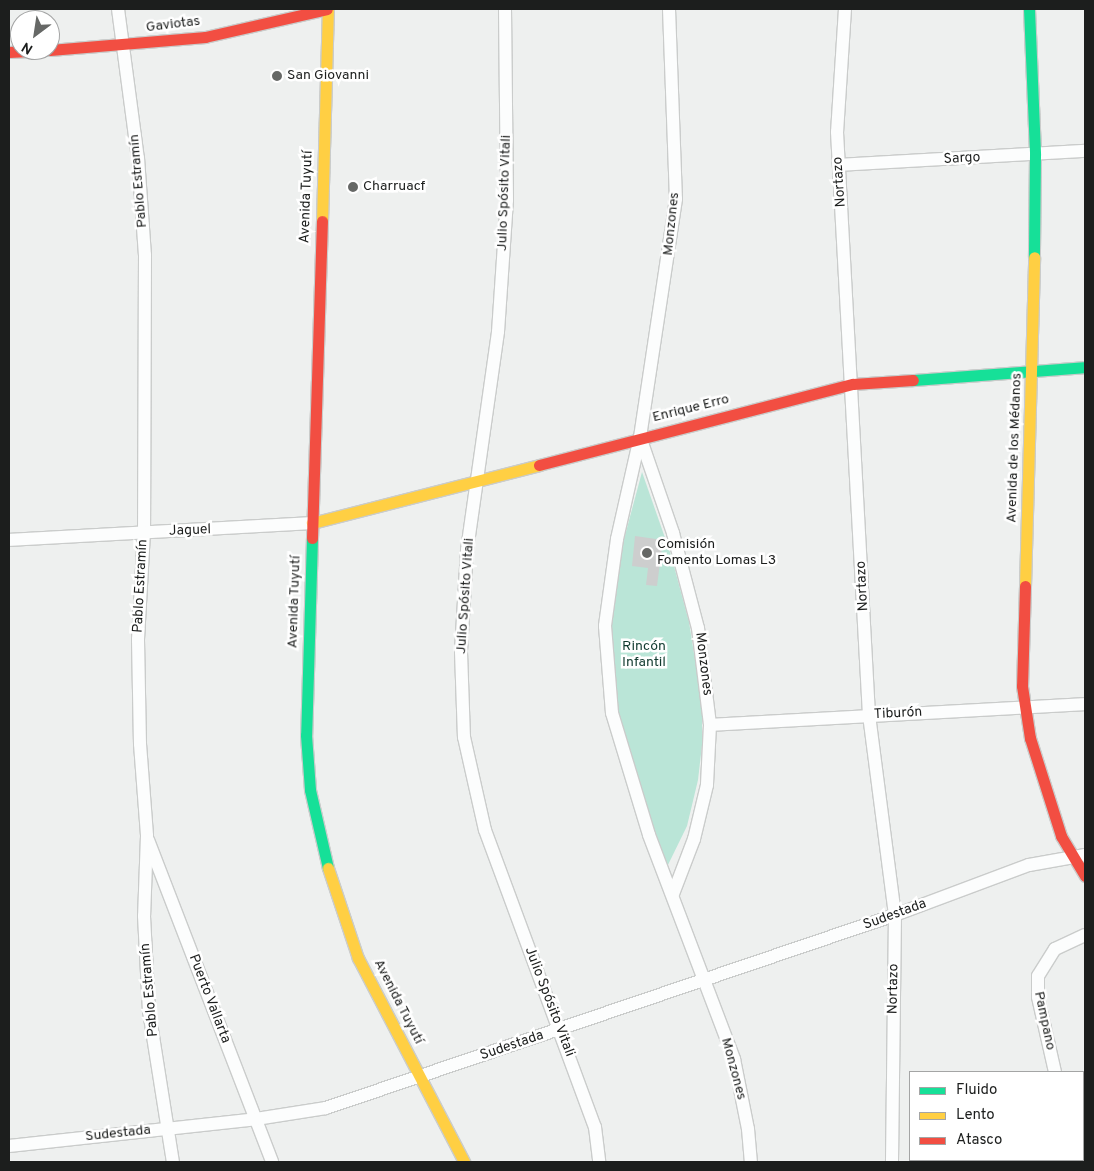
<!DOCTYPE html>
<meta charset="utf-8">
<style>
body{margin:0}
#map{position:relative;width:1094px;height:1171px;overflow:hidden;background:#eef0ef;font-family:Overpass,sans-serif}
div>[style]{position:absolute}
.green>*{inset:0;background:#bae5d7}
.building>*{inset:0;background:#cdcece}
.roads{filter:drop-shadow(1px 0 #cacccb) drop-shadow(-1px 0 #cacccb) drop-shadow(0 1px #cacccb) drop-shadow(0 -1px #cacccb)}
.street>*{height:12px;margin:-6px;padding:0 6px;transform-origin:6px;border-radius:6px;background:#fcfdfd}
.fast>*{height:11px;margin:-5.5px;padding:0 5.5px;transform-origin:5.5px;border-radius:5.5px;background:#16e098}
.slow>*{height:11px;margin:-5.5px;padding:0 5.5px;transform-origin:5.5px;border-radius:5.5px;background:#ffcf43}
.jam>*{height:11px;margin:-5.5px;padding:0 5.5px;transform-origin:5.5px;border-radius:5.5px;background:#f24e42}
.dots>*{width:14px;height:14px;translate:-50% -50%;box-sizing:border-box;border:2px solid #fff;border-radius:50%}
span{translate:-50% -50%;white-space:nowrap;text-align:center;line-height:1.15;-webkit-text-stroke:5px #fff;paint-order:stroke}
.street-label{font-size:14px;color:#1c1e1d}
.poi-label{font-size:14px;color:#1c1e1d}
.left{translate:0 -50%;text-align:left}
.park-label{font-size:14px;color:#113a2f}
.frame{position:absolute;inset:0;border:10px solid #1c1e1d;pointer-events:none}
.legend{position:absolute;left:909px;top:1071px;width:175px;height:90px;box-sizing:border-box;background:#fff;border:1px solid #a4a5a5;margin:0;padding:6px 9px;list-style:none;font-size:15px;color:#1c1e1d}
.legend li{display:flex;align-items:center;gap:10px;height:25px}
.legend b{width:25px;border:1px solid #a4a5a5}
.north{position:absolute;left:10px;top:10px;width:50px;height:50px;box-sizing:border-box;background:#fff;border:1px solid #a4a5a5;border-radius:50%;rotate:211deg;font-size:14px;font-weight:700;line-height:20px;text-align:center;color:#1c1e1d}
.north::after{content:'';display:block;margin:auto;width:18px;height:22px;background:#666866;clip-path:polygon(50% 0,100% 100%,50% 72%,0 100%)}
</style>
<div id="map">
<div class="green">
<div style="clip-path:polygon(642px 472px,671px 555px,689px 622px,702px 704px,702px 745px,698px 780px,687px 826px,665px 871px,616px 711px,607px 626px,620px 554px)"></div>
</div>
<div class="building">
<div style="clip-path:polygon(635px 536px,663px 540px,657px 586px,646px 585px,648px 568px,632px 566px)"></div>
</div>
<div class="roads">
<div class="street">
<div style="left:118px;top:9px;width:150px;rotate:82.4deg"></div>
<div style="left:138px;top:158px;width:97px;rotate:85.9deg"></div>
<div style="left:145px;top:255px;width:277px;rotate:90.2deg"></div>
<div style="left:144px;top:532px;width:108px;rotate:93.2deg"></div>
<div style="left:138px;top:640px;width:104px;rotate:88.9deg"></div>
<div style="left:140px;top:744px;width:92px;rotate:85.6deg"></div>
<div style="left:147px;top:836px;width:80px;rotate:92.1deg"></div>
<div style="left:144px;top:916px;width:95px;rotate:87deg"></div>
<div style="left:149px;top:1011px;width:153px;rotate:81deg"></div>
<div style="left:505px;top:9px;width:191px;rotate:89.4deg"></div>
<div style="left:507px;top:200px;width:132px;rotate:93.9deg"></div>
<div style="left:498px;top:332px;width:220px;rotate:98.1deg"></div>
<div style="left:467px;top:550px;width:102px;rotate:93.4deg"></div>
<div style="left:461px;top:652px;width:85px;rotate:88deg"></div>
<div style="left:464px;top:737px;width:95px;rotate:77.3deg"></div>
<div style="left:485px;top:830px;width:317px;rotate:69.7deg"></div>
<div style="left:595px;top:1127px;width:35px;rotate:83deg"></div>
<div style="left:669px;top:9px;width:190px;rotate:87.9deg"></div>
<div style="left:676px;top:199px;width:241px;rotate:98.6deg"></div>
<div style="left:640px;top:437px;width:105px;rotate:102.7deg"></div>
<div style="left:617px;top:539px;width:88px;rotate:97.9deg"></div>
<div style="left:605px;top:626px;width:87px;rotate:85.4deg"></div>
<div style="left:612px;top:713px;width:127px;rotate:73.1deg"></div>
<div style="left:649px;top:835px;width:240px;rotate:69.2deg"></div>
<div style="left:734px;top:1059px;width:71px;rotate:78.7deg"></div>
<div style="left:748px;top:1129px;width:33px;rotate:85deg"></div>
<div style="left:845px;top:9px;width:123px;rotate:93.7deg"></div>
<div style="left:837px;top:132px;width:584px;rotate:86.86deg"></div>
<div style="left:869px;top:715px;width:202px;rotate:82.6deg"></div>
<div style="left:895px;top:915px;width:247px;rotate:90.7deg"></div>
<div style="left:839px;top:165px;width:246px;rotate:-3.3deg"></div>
<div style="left:640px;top:437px;width:102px;rotate:71deg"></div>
<div style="left:673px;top:533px;width:98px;rotate:75.3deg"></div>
<div style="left:698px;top:628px;width:98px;rotate:82.9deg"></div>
<div style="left:710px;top:725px;width:60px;rotate:92.9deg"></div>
<div style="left:707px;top:785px;width:56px;rotate:103.5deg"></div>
<div style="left:694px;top:839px;width:59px;rotate:110.9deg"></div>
<div style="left:9px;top:540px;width:303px;rotate:-3.2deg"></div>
<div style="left:710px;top:725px;width:376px;rotate:-3.2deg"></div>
<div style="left:148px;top:840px;width:345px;rotate:68.9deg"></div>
<div style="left:1055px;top:1072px;width:77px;rotate:-102.8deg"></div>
<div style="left:1038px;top:997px;width:21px;rotate:-90deg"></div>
<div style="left:1038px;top:976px;width:32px;rotate:-58deg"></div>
<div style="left:1055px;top:949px;width:33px;rotate:-25deg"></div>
<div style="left:9px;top:1146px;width:248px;rotate:-6.2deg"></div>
<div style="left:256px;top:1119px;width:71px;rotate:-8.9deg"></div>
<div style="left:326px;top:1108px;width:601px;rotate:-18.74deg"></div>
<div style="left:895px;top:915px;width:143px;rotate:-20.5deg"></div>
<div style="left:1029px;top:865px;width:57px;rotate:-10.1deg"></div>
<div style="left:1076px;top:1160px;width:2px;rotate:90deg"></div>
</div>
<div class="fast">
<div style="left:1029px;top:9px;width:146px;rotate:87.6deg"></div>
<div style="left:1035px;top:155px;width:102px;rotate:90.6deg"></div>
<div style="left:913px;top:380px;width:172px;rotate:-4.3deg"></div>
<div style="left:312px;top:538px;width:197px;rotate:91.7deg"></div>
<div style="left:306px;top:735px;width:55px;rotate:85.8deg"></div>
<div style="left:310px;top:790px;width:80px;rotate:77deg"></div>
</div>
<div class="slow">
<div style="left:322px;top:221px;width:212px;rotate:-88.4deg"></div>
<div style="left:312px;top:523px;width:234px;rotate:-14.3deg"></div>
<div style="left:1025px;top:586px;width:329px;rotate:-88.4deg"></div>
<div style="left:328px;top:868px;width:95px;rotate:71.6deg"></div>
<div style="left:358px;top:958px;width:230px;rotate:62.5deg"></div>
</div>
<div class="jam">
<div style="left:50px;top:50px;width:156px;rotate:-4.8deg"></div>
<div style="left:205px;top:37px;width:125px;rotate:-12.9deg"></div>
<div style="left:9px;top:52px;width:35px;rotate:-3deg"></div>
<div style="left:539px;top:465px;width:324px;rotate:-14.5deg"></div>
<div style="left:853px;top:384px;width:60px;rotate:-3.8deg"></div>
<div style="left:312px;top:538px;width:317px;rotate:-88.2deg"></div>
<div style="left:1025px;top:586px;width:100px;rotate:91.7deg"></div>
<div style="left:1022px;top:686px;width:53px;rotate:81.3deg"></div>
<div style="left:1030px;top:738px;width:103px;rotate:72.4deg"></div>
<div style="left:1061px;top:836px;width:47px;rotate:59deg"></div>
</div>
</div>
<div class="dots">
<div style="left:277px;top:76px;background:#666866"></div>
<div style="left:353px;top:187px;background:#666866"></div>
<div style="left:647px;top:553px;background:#666866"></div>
</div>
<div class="street-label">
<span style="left:173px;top:25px;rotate:-7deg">Gaviotas</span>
<span style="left:962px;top:159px;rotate:-3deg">Sargo</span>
<span style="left:139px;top:181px;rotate:-95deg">Pablo Estramín</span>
<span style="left:840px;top:182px;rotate:-94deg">Nortazo</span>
<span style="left:505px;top:193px;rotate:-88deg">Julio Spósito Vitali</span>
<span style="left:307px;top:197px;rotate:-88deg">Avenida Tuyutí</span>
<span style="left:672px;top:224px;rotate:-84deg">Monzones</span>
<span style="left:691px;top:409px;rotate:-14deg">Enrique Erro</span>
<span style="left:1015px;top:448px;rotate:-88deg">Avenida de los Médanos</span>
<span style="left:190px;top:531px;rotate:-2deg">Jaguel</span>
<span style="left:141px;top:586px;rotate:-87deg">Pablo Estramín</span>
<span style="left:863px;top:586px;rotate:-93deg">Nortazo</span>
<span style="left:466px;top:596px;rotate:-86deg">Julio Spósito Vitali</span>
<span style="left:295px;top:602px;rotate:-88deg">Avenida Tuyutí</span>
<span style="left:703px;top:664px;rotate:83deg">Monzones</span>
<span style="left:898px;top:714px;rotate:-3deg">Tiburón</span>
<span style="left:895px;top:915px;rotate:-20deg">Sudestada</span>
<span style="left:894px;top:989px;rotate:-89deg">Nortazo</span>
<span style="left:150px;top:990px;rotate:-95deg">Pablo Estramín</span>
<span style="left:209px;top:999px;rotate:69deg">Puerto Vallarta</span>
<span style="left:398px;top:1002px;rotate:63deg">Avenida Tuyutí</span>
<span style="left:549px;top:1002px;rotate:69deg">Julio Spósito Vitali</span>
<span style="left:1044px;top:1021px;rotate:78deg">Pampano</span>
<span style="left:512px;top:1046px;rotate:-19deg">Sudestada</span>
<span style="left:733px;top:1069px;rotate:75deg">Monzones</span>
<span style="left:118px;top:1134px;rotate:-6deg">Sudestada</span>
</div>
<div class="poi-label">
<span class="left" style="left:287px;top:76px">San Giovanni</span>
<span class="left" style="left:363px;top:187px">Charruacf</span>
<span class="left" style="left:657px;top:553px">Comisión<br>Fomento Lomas L3</span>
</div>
<div class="park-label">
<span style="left:644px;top:655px">Rincón<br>Infantil</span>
</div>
<div class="frame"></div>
<ul class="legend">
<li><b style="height:6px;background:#16e098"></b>Fluido</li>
<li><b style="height:6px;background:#ffcf43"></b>Lento</li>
<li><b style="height:6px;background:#f24e42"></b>Atasco</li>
</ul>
<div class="north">N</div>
</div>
